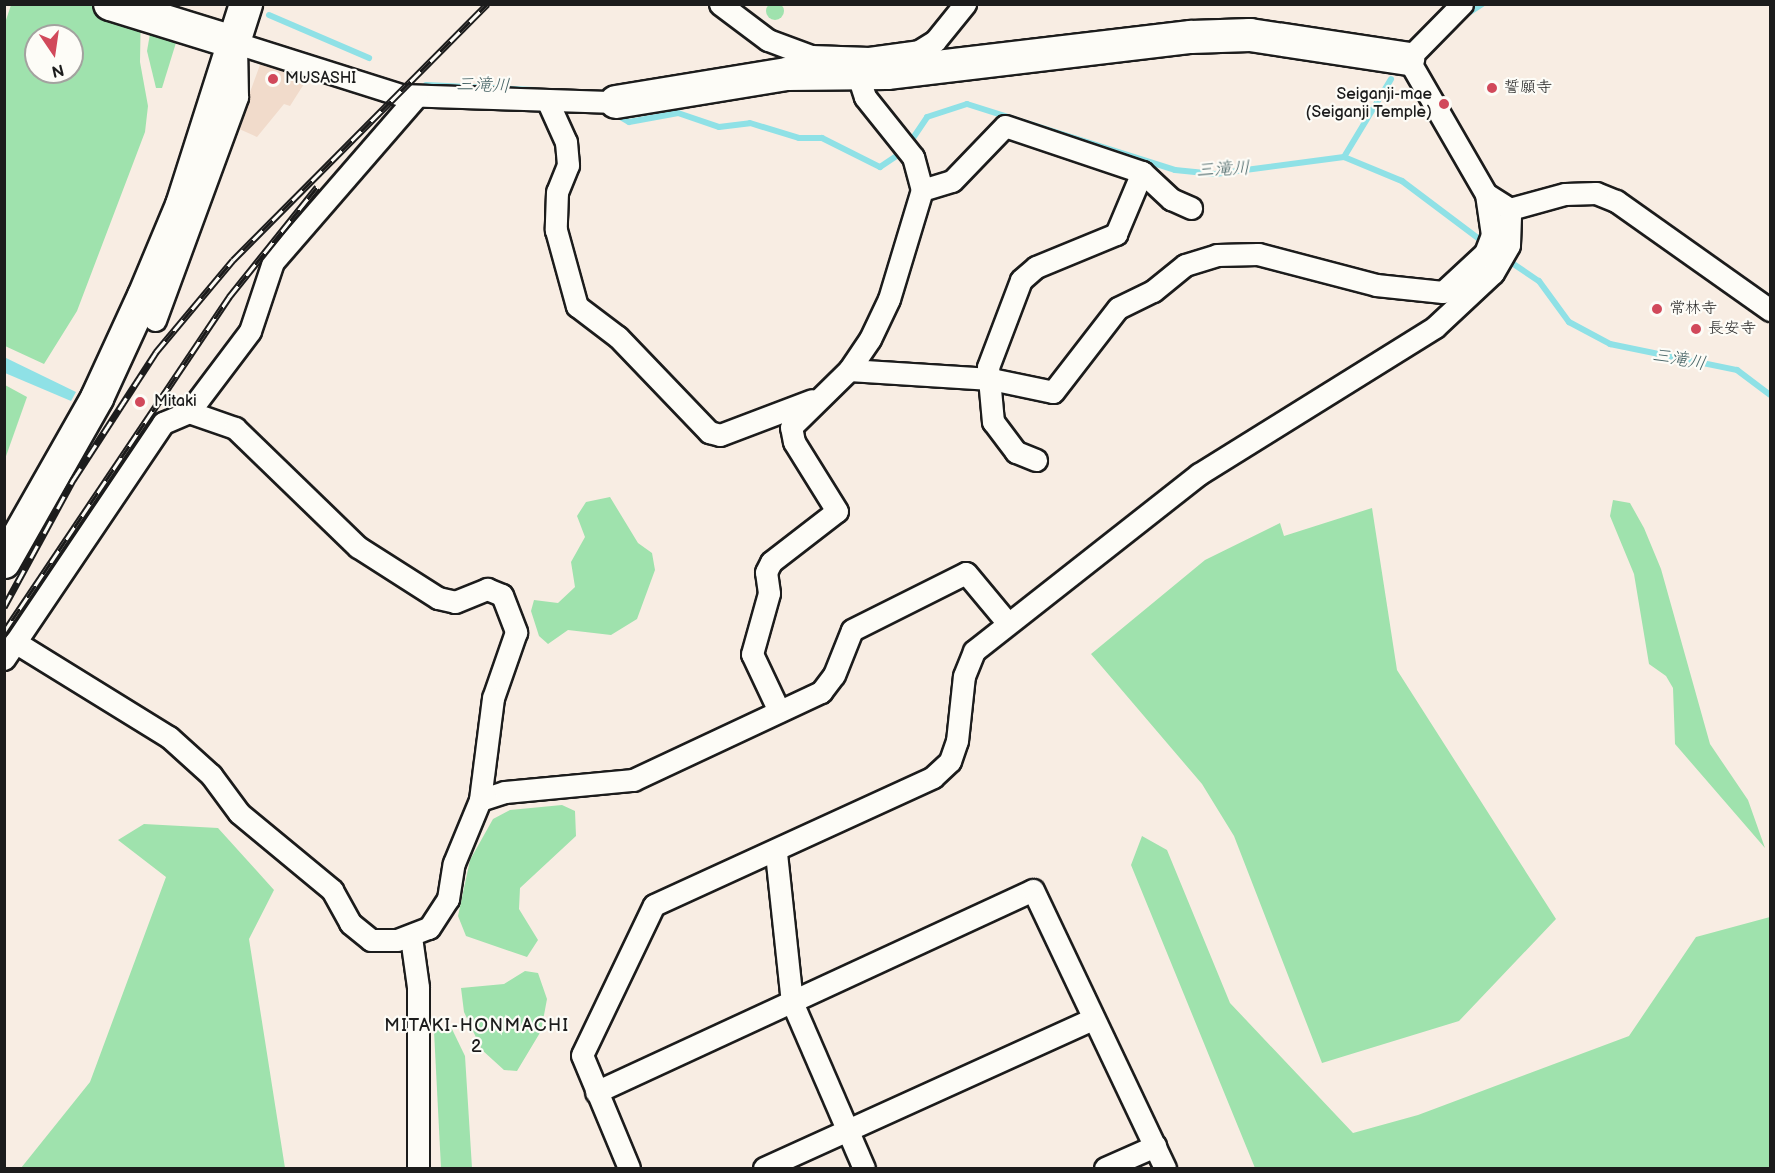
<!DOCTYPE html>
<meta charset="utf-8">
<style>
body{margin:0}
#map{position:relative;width:1775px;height:1173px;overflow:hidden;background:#f8ede3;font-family:"Balsamiq Sans","Klee One",sans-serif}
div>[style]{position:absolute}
.built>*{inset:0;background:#f1dbcb}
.green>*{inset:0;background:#9fe2ad}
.round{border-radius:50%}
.water>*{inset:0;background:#8fe1e6}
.stream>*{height:6px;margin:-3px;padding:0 3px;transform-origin:3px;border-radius:3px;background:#8fe1e6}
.roads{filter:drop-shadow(2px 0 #1c1c1c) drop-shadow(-2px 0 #1c1c1c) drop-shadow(0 2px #1c1c1c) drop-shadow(0 -2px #1c1c1c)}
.street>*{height:21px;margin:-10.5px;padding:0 10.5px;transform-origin:10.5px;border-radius:10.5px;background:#fdfcf7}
.secondary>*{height:32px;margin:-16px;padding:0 16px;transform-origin:16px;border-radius:16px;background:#fdfcf7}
.rail>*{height:7px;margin-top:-3.5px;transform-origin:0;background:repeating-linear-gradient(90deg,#fdfcf7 0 14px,#1c1c1c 0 28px);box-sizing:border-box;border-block:2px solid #1c1c1c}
.dots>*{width:16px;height:16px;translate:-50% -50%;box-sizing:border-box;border:3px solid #fdfcf7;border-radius:50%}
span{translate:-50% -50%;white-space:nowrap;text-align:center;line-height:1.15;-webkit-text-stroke:4.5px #fdfcf7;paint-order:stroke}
.poi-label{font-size:16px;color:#1c1c1c}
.left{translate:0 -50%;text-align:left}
.right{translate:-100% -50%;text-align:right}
.water-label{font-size:18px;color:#446163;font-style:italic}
.neighbourhood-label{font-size:18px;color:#1c1c1c;letter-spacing:1.5px}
.frame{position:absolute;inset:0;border:6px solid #1c1c1c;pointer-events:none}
.north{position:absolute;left:24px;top:24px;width:60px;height:60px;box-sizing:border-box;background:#fdfcf7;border:2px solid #a3a29f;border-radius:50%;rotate:167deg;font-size:16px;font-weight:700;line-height:24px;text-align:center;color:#1c1c1c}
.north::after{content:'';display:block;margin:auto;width:21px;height:27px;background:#d1495b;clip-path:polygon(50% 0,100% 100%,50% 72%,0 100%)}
</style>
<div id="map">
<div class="built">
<div style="clip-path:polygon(261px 62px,309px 76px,290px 106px,284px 104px,257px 137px,237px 128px)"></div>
</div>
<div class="green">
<div class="round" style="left:766px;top:2px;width:18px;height:18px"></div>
<div style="clip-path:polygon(evenodd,11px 5px,141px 5px,140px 62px,148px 106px,145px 132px,77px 311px,44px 364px,5px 346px,4px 26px,11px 5px,36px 36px,72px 36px,72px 72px,36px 72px,36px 36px)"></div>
<div style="clip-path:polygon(154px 11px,183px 20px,162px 88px,156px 88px,147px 51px)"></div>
<div style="clip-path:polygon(5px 385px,27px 397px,5px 459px)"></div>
<div style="clip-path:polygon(610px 497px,638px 543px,652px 553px,655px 570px,637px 619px,611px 635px,568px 630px,548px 644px,539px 636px,531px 611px,534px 600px,558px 603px,575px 587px,571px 562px,585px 537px,577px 516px,586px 502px)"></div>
<div style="clip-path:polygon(1613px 500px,1630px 503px,1644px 528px,1661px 569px,1710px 744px,1748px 800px,1765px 848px,1675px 744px,1673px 688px,1666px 676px,1649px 664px,1634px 574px,1610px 516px)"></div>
<div style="clip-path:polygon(1372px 508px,1397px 670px,1556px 919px,1459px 1021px,1322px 1063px,1234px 836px,1202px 784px,1091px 654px,1205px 560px,1280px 523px,1284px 536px)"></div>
<div style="clip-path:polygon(562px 805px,575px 811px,576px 836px,520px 888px,519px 909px,538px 940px,527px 957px,466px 936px,458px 916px,470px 860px,493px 819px,510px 810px)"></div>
<div style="clip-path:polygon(144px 824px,218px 828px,274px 890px,249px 939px,285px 1168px,21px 1168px,90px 1082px,166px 877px,118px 840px)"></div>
<div style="clip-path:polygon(1142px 836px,1167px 850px,1230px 1003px,1353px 1133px,1418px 1115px,1629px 1036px,1696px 937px,1770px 917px,1770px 1168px,1255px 1168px,1131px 865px)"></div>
<div style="clip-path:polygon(525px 971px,538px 973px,547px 999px,541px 1031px,517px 1071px,504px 1070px,482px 1050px,464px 1012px,461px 988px,504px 984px)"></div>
<div style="clip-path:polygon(451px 1027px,465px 1056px,472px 1168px,441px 1168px,434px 1031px)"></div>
</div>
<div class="water">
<div style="clip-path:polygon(4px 357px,76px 392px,71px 401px,5px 373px)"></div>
</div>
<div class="stream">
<div style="left:269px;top:15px;width:109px;rotate:23.3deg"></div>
<div style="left:1450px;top:25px;width:38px;rotate:-33deg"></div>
<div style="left:426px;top:85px;width:108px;rotate:2.7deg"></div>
<div style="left:615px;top:114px;width:16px;rotate:30deg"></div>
<div style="left:629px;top:122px;width:50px;rotate:-10.4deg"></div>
<div style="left:678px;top:113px;width:43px;rotate:18.9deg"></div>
<div style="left:719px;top:127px;width:31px;rotate:-7deg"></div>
<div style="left:750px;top:123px;width:51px;rotate:17deg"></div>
<div style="left:799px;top:138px;width:23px"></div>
<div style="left:822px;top:138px;width:65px;rotate:26.6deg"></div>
<div style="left:880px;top:167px;width:27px;rotate:-34deg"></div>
<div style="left:909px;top:144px;width:32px;rotate:-56deg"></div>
<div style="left:927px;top:117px;width:42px;rotate:-18deg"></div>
<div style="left:967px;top:104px;width:218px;rotate:17.6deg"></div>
<div style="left:1175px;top:170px;width:40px;rotate:5.7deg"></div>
<div style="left:1215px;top:174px;width:130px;rotate:-7.5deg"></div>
<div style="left:1344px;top:157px;width:63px;rotate:22.5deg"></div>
<div style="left:1402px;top:181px;width:105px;rotate:36.9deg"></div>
<div style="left:1344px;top:157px;width:91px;rotate:-58.9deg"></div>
<div style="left:1506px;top:259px;width:40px;rotate:34deg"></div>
<div style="left:1539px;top:281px;width:51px;rotate:53.8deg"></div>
<div style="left:1569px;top:322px;width:47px;rotate:28.2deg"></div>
<div style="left:1610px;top:344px;width:130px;rotate:11.6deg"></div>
<div style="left:1737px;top:370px;width:41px;rotate:37.1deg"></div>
</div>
<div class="roads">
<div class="street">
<div style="left:720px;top:4px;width:60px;rotate:36.9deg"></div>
<div style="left:768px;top:40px;width:46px;rotate:20.4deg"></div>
<div style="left:811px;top:56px;width:14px;rotate:86deg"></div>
<div style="left:1462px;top:4px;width:77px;rotate:134.5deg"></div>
<div style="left:1408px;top:59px;width:156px;rotate:60deg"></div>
<div style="left:1486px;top:194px;width:28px;rotate:32deg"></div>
<div style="left:1510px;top:209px;width:57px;rotate:-15.3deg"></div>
<div style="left:1565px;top:194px;width:31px;rotate:-2deg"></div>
<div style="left:1596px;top:193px;width:22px;rotate:22deg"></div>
<div style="left:1616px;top:201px;width:189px;rotate:35.3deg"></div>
<div style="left:811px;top:56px;width:58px;rotate:2deg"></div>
<div style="left:869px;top:58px;width:50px;rotate:-8deg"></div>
<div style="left:919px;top:51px;width:19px;rotate:-32deg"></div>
<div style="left:935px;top:41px;width:48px;rotate:-51deg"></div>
<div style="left:547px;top:100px;width:46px;rotate:65.7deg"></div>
<div style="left:566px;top:142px;width:23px;rotate:85deg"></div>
<div style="left:568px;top:165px;width:29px;rotate:112deg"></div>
<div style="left:557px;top:192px;width:38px;rotate:92deg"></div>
<div style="left:556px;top:230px;width:79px;rotate:74.6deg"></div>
<div style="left:577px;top:306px;width:51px;rotate:37.1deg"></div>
<div style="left:618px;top:337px;width:132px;rotate:46.2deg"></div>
<div style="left:709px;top:432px;width:11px;rotate:15deg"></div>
<div style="left:720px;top:435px;width:98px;rotate:-20.8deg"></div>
<div style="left:922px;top:190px;width:31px;rotate:-17deg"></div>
<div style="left:952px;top:181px;width:76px;rotate:-46.1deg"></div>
<div style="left:1005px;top:126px;width:145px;rotate:18.6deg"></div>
<div style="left:1142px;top:172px;width:40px;rotate:43deg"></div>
<div style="left:1171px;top:199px;width:22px;rotate:24deg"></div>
<div style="left:155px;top:320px;width:238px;rotate:-69.8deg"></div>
<div style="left:237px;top:97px;width:54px;rotate:-91.1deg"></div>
<div style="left:236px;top:43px;width:173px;rotate:17.5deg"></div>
<div style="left:401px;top:95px;width:215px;rotate:1.9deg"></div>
<div style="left:849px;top:370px;width:142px;rotate:3.6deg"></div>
<div style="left:991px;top:379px;width:63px;rotate:11.8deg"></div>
<div style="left:1053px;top:392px;width:106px;rotate:-52.3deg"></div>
<div style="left:1118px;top:308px;width:39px;rotate:-26deg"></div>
<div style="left:1153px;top:291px;width:41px;rotate:-39.1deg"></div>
<div style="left:1185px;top:265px;width:34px;rotate:-17deg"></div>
<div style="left:1217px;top:255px;width:41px;rotate:-1.4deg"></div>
<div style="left:1258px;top:254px;width:122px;rotate:14.7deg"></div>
<div style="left:1376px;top:285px;width:67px;rotate:6deg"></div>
<div style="left:1443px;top:292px;width:57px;rotate:-42.9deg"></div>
<div style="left:1485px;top:253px;width:19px;rotate:-69deg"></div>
<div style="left:1492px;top:235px;width:41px;rotate:-98.3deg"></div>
<div style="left:189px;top:412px;width:49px;rotate:19.2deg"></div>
<div style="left:235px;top:428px;width:171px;rotate:44.1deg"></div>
<div style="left:358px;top:547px;width:95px;rotate:32.5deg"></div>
<div style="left:438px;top:598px;width:17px;rotate:13deg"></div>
<div style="left:455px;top:602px;width:35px;rotate:-22deg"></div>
<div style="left:487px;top:589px;width:16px;rotate:22deg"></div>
<div style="left:502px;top:595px;width:40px;rotate:69deg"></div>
<div style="left:516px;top:632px;width:70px;rotate:109.2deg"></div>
<div style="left:493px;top:698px;width:103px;rotate:97.3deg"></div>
<div style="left:1036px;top:460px;width:22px;rotate:-158deg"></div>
<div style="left:1016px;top:452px;width:38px;rotate:-127deg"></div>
<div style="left:993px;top:422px;width:55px;rotate:-95.2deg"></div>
<div style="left:988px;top:367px;width:93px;rotate:-69.2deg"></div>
<div style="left:1021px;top:280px;width:20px;rotate:-41deg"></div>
<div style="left:1036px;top:267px;width:87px;rotate:-22.4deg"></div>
<div style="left:1116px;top:234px;width:67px;rotate:-67.2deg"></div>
<div style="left:15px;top:642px;width:181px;rotate:31.7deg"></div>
<div style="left:169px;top:737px;width:57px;rotate:42.1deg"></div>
<div style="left:211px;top:775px;width:47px;rotate:53.6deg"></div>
<div style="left:239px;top:813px;width:121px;rotate:39.6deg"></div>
<div style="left:332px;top:890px;width:38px;rotate:61deg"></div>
<div style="left:350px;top:923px;width:27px;rotate:39deg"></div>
<div style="left:371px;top:940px;width:26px"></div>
<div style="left:397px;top:940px;width:34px;rotate:-21deg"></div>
<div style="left:429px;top:928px;width:35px;rotate:-57deg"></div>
<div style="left:448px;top:899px;width:36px;rotate:-81deg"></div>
<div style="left:454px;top:863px;width:68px;rotate:-67.6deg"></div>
<div style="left:480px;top:800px;width:26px;rotate:-18deg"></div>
<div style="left:505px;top:792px;width:129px;rotate:-5.4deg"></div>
<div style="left:633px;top:780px;width:208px;rotate:-25.1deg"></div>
<div style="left:821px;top:692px;width:21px;rotate:-53deg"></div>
<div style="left:834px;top:675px;width:48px;rotate:-68.2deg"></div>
<div style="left:852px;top:630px;width:127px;rotate:-26.6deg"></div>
<div style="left:966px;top:573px;width:62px;rotate:50.2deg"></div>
<div style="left:4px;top:659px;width:285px;rotate:-56deg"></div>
<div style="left:163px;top:423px;width:28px;rotate:-23deg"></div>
<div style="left:189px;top:412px;width:101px;rotate:-53deg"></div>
<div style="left:250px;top:331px;width:73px;rotate:-71.6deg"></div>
<div style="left:273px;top:262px;width:218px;rotate:-49.1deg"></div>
<div style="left:779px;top:711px;width:63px;rotate:-115.3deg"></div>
<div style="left:752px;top:654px;width:63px;rotate:-74.4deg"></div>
<div style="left:769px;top:593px;width:21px;rotate:-98deg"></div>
<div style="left:766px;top:572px;width:11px;rotate:-63deg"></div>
<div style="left:771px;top:562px;width:83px;rotate:-37.7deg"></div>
<div style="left:837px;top:511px;width:81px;rotate:-121.9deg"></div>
<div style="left:794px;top:442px;width:15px;rotate:-101deg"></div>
<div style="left:791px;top:427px;width:81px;rotate:-44.5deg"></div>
<div style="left:849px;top:370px;width:37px;rotate:-56deg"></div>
<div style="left:870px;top:339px;width:44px;rotate:-64.6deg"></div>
<div style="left:889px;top:299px;width:114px;rotate:-73.2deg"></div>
<div style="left:922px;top:190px;width:34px;rotate:-105deg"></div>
<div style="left:913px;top:157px;width:77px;rotate:-128.7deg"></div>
<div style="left:865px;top:97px;width:25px;rotate:-108deg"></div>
<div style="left:776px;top:853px;width:150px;rotate:83.9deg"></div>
<div style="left:792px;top:1002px;width:181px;rotate:66.6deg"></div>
<div style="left:411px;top:937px;width:50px;rotate:82deg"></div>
<div style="left:418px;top:987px;width:181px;rotate:90deg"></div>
<div style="left:596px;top:1092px;width:481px;rotate:-24.8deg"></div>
<div style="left:1033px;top:890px;width:308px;rotate:64.6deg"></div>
<div style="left:629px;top:1168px;width:122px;rotate:-112.6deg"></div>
<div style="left:582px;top:1055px;width:166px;rotate:-64.4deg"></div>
<div style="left:654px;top:905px;width:307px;rotate:-24.6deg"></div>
<div style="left:933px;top:777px;width:23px;rotate:-43deg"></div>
<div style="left:950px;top:761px;width:21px;rotate:-71deg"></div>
<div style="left:957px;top:741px;width:65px;rotate:-83.9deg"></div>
<div style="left:964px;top:676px;width:27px;rotate:-68deg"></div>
<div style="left:974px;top:651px;width:286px;rotate:-38.2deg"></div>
<div style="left:1199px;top:474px;width:278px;rotate:-31.9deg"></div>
<div style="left:1435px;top:327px;width:79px;rotate:-43deg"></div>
<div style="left:1493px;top:273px;width:32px;rotate:-60deg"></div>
<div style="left:1509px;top:245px;width:36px;rotate:-88deg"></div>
<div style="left:764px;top:1168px;width:361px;rotate:-24.4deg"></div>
<div style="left:1105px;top:1168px;width:55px;rotate:-23.7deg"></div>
</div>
<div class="secondary">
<div style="left:110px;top:4px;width:132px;rotate:17.2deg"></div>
<div style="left:616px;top:102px;width:173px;rotate:-9.3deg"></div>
<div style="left:787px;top:74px;width:100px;rotate:-0.6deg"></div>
<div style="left:887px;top:73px;width:306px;rotate:-6.8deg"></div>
<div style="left:1191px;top:37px;width:59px;rotate:-1.9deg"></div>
<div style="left:1250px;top:35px;width:160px;rotate:8.6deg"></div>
<div style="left:4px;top:562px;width:189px;rotate:-60.4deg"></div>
<div style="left:97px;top:398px;width:112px;rotate:-65.3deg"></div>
<div style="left:144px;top:296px;width:99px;rotate:-67.3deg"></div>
<div style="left:182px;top:205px;width:211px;rotate:-72.3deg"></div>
</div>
</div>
<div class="rail">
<div style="left:4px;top:607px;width:145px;rotate:-61.5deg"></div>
<div style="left:73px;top:480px;width:153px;rotate:-57deg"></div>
<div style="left:156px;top:352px;width:120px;rotate:-50.1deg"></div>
<div style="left:233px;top:260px;width:361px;rotate:-45.2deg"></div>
<div style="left:4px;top:632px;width:404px;rotate:-56.1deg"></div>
<div style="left:229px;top:297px;width:141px;rotate:-51.3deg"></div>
</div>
<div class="dots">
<div style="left:273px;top:79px;background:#d1495b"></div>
<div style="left:1492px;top:88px;background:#d1495b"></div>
<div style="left:1444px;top:104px;background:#d1495b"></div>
<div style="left:1657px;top:309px;background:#d1495b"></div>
<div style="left:1696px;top:329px;background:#d1495b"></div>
<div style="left:140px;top:402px;background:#d1495b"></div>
</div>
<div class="poi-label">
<span class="left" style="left:285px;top:79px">MUSASHI</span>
<span class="left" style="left:1504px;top:88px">誓願寺</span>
<span class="right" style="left:1432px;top:104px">Seiganji-mae<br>(Seiganji Temple)</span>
<span class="left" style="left:1669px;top:309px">常林寺</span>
<span class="left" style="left:1708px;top:329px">長安寺</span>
<span class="left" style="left:154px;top:402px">Mitaki</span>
</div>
<div class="water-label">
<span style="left:483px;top:86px;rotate:2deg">三滝川</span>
<span style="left:1223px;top:170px;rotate:-3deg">三滝川</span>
<span style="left:1679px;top:360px;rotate:10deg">三滝川</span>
</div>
<div class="neighbourhood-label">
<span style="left:477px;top:1037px">MITAKI-HONMACHI<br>2</span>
</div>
<div class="frame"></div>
<div class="north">N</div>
</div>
